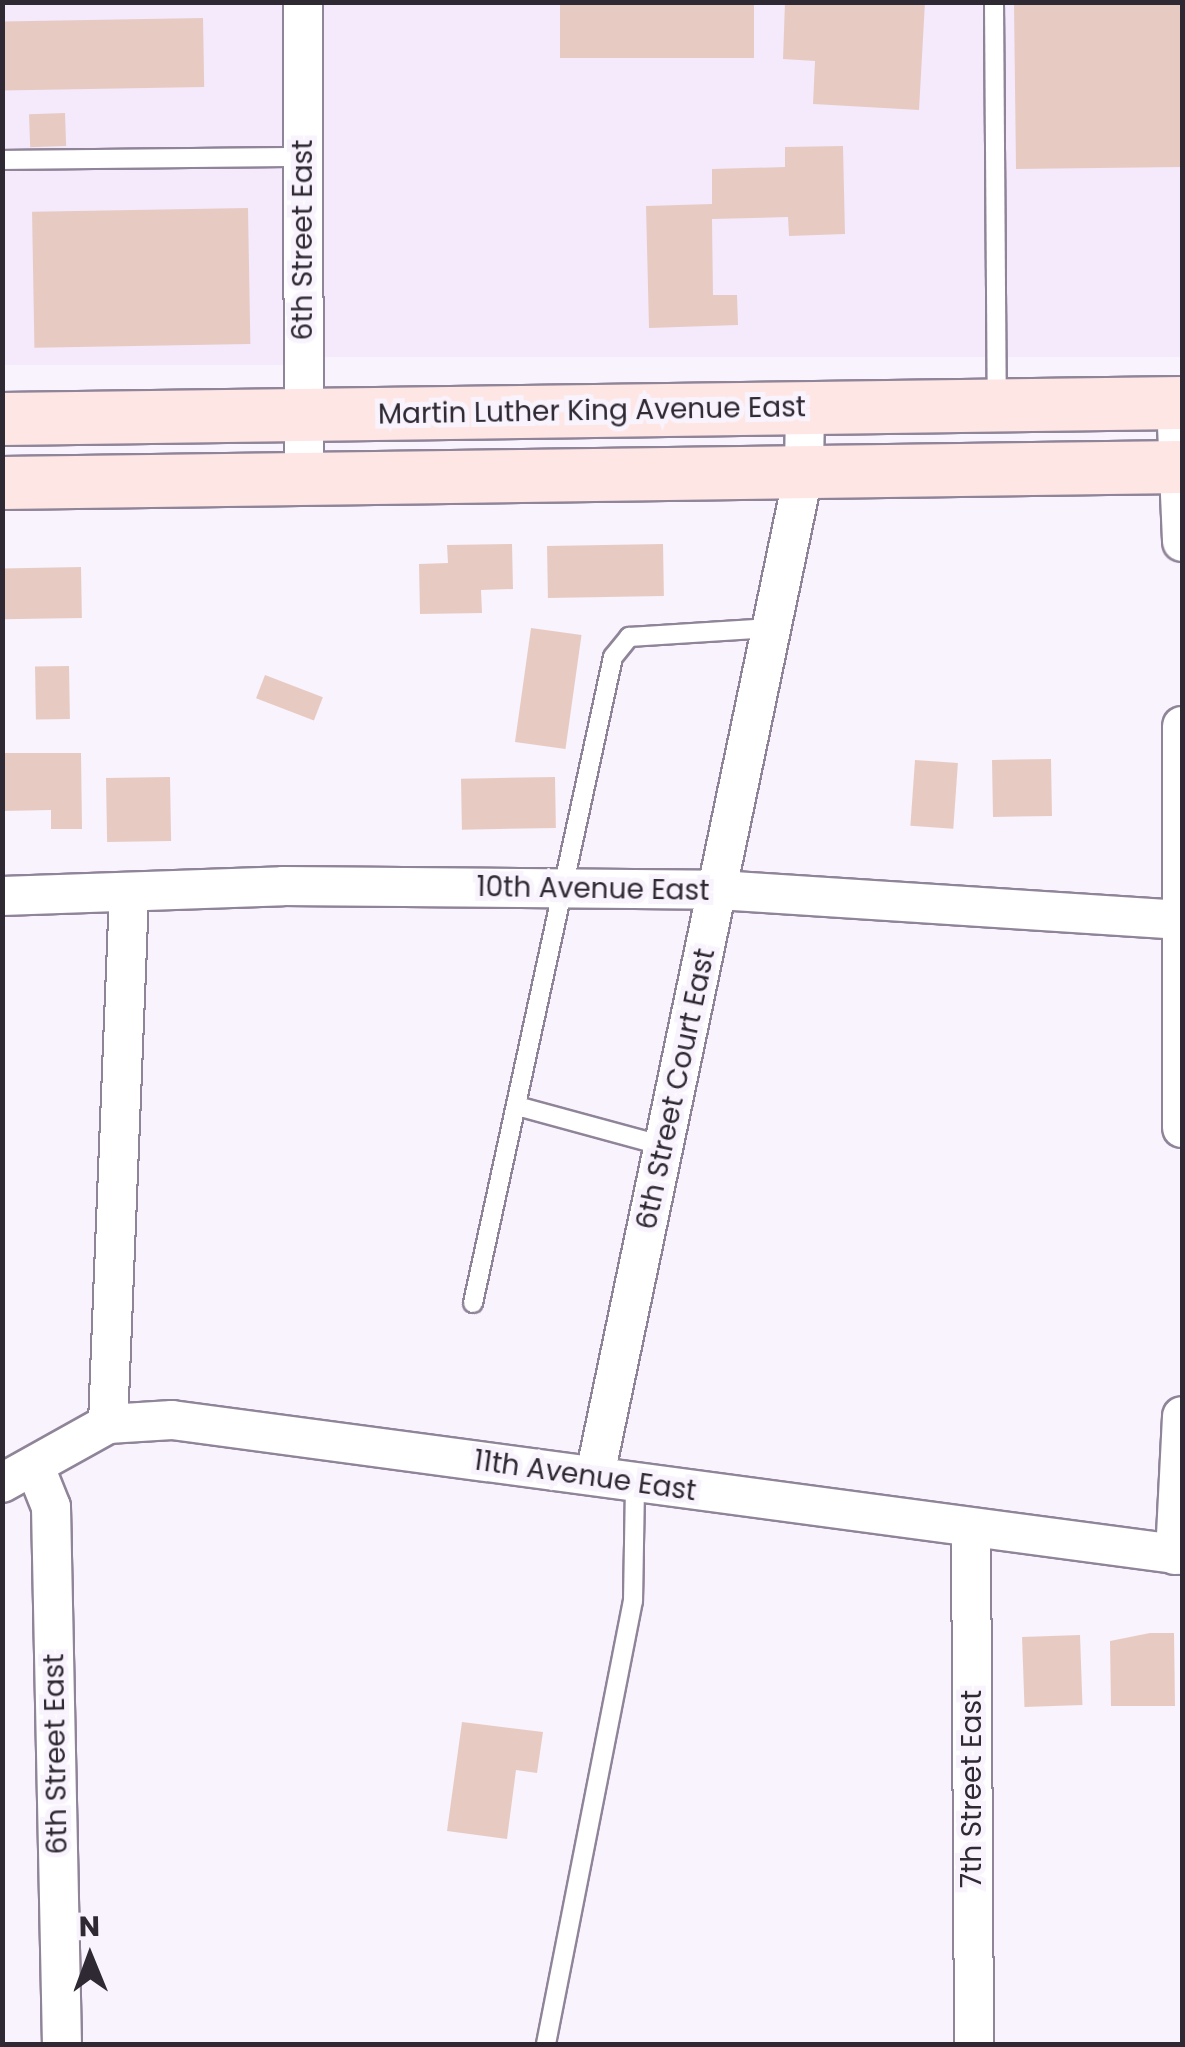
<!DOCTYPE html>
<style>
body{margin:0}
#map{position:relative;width:1185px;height:2047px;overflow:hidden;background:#f8f3fd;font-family:Poppins,sans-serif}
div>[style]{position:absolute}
.built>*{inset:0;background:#f4eafc;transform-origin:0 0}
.building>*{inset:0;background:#e7cbc3;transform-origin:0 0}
.roads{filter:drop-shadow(2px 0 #908499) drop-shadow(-2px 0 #908499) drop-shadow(0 2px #908499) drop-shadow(0 -2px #908499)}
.lane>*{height:18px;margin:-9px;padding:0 9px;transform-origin:9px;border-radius:9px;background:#fff}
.street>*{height:38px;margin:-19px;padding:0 19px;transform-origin:19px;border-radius:19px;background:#fff}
.secondary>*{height:52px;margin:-26px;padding:0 26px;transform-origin:26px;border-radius:26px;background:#fee6e5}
span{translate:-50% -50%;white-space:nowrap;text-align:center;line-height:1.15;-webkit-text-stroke:10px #f8f3fd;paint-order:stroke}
.street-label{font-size:28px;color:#2e2932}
.frame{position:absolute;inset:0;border:5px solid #2e2932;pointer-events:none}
.north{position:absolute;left:40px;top:1907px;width:100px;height:100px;-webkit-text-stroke:8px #f8f3fd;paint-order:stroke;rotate:359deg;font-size:28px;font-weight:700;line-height:40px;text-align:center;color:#2e2932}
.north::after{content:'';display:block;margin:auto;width:35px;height:45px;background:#2e2932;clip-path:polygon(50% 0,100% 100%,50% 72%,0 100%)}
</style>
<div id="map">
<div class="built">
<div style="left:2px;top:3px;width:283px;height:362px"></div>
<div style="left:321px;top:3px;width:861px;height:354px"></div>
</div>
<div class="building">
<div style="left:560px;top:2px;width:194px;height:56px"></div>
<div style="clip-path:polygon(785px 2px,925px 2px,919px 110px,813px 104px,815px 61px,783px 59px)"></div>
<div style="clip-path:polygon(1053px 2px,1182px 2px,1182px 167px,1016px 169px,1014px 4px)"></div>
<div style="left:203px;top:18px;width:69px;height:201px;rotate:89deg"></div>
<div style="left:65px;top:113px;width:33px;height:36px;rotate:88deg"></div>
<div style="clip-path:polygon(843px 146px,845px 234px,789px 236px,788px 217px,712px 219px,713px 295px,737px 295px,738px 325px,649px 328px,646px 206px,712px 204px,712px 169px,785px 167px,785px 147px)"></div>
<div style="left:248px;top:208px;width:136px;height:216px;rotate:89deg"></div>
<div style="clip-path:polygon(512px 544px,513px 589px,481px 590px,482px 613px,420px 614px,419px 564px,448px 563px,447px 545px)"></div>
<div style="left:663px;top:544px;width:52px;height:116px;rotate:89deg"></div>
<div style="left:81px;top:567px;width:51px;height:79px;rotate:89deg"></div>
<div style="left:531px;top:628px;width:51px;height:115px;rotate:8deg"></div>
<div style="left:69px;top:666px;width:53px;height:34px;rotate:89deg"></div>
<div style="left:265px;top:675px;width:62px;height:25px;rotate:21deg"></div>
<div style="clip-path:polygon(2px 753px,81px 753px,82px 829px,51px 829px,51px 810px,2px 811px)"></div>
<div style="left:1051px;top:759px;width:57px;height:59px;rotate:89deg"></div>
<div style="left:915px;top:760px;width:43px;height:66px;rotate:4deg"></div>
<div style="left:170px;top:777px;width:64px;height:64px;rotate:89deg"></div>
<div style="left:555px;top:777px;width:51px;height:94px;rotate:89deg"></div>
<div style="clip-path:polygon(1150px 1633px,1174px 1633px,1175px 1706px,1111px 1706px,1110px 1641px)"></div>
<div style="left:1080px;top:1635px;width:70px;height:58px;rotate:88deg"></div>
<div style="clip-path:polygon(462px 1722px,543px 1732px,537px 1773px,516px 1770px,507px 1839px,447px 1831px)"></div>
</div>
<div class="roads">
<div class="lane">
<div style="left:994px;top:2px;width:398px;rotate:89.6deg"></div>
<div style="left:2px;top:160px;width:301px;rotate:-0.6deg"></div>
<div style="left:517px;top:1106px;width:152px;rotate:15.2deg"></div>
<div style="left:473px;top:1303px;width:661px;rotate:-77.77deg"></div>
<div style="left:613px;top:657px;width:26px;rotate:-51deg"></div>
<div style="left:629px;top:637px;width:142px;rotate:-3.6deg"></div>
<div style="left:546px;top:2044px;width:451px;rotate:-78.9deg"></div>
<div style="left:633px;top:1601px;width:119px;rotate:-89deg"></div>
</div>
<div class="street">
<div style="left:303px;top:2px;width:476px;rotate:89.9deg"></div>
<div style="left:1176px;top:403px;width:139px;rotate:87.5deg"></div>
<div style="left:1182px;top:726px;width:402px;rotate:90deg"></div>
<div style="left:2px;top:896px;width:281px;rotate:-2deg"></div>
<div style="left:283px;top:886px;width:435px;rotate:0.5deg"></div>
<div style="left:718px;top:890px;width:465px;rotate:3.7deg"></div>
<div style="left:108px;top:1424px;width:529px;rotate:-87.73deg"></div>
<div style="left:35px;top:1467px;width:43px;rotate:68.2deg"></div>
<div style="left:51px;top:1507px;width:537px;rotate:88.83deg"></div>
<div style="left:595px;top:1475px;width:1026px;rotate:-78.24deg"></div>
<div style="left:804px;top:471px;width:63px;rotate:-89.1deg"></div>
<div style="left:2px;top:1483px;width:121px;rotate:-29.1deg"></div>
<div style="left:108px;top:1424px;width:64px;rotate:-3.6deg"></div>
<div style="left:172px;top:1420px;width:1019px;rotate:7.61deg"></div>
<div style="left:971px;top:1533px;width:511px;rotate:89.66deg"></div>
<div style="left:1175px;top:1555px;width:139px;rotate:-87.1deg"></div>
</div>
<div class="secondary">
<div style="left:2px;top:419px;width:1180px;rotate:-0.78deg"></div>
<div style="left:2px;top:483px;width:1180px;rotate:-0.78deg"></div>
</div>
</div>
<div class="street-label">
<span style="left:303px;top:240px;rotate:-90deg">6th Street East</span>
<span style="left:592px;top:411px;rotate:-1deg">Martin Luther King Avenue East</span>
<span style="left:593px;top:889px;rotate:1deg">10th Avenue East</span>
<span style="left:676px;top:1089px;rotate:-78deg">6th Street Court East</span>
<span style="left:585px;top:1476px;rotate:8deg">11th Avenue East</span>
<span style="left:56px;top:1754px;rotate:-91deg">6th Street East</span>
<span style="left:972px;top:1789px;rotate:-90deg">7th Street East</span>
</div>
<div class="frame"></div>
<div class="north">N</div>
</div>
